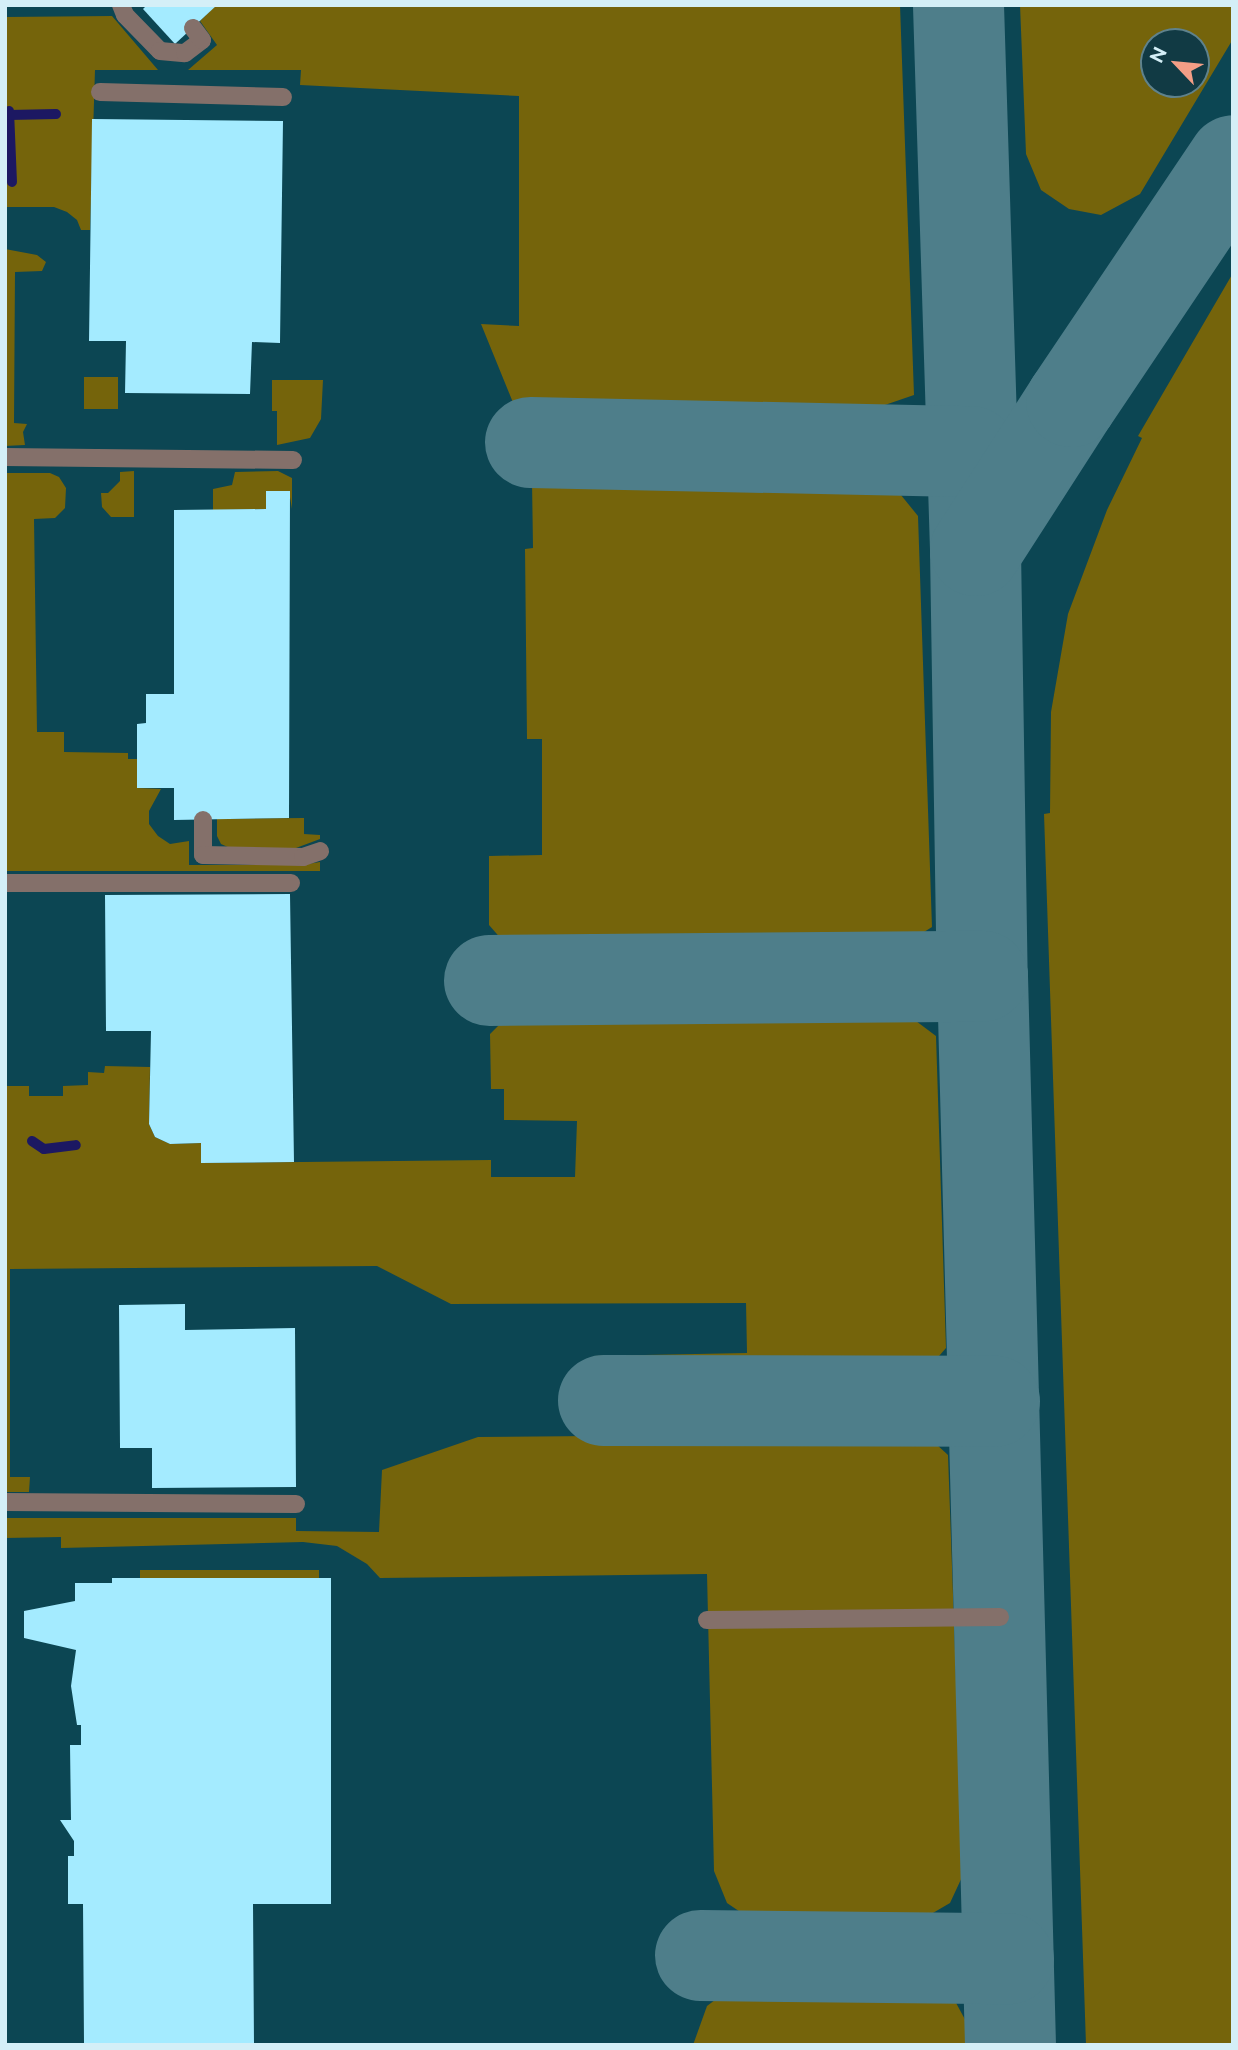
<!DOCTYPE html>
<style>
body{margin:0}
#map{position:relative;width:1238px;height:2050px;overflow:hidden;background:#0c4653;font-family:Raleway,sans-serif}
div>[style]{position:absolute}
.green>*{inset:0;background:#75640b;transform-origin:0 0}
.stream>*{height:10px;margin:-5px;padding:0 5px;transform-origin:5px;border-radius:5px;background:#1c1862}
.taxiway>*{height:91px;margin:-45.5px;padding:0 45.5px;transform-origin:45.5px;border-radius:45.5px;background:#4e7e8a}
.building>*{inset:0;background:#a4ebff}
.minor>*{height:18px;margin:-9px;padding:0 9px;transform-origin:9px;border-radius:9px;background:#84706a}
span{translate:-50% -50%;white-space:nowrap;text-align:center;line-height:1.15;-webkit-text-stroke:7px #113a44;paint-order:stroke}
.frame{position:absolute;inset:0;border:7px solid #d4eff7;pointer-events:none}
.north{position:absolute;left:1140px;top:28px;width:70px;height:70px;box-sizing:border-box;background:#113a44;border:2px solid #5f828c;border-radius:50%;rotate:296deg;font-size:19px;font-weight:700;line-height:28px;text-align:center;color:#d4eff7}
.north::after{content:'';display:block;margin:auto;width:24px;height:32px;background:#f49e86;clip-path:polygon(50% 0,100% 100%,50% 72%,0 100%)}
</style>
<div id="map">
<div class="green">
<div style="clip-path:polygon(216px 5px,900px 5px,914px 395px,879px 407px,516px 410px,481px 324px,519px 326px,519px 96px,300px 85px,301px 70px,188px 70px,217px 45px,200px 21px)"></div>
<div style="clip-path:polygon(evenodd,1020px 5px,1233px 5px,1233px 39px,1140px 194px,1101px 215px,1069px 209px,1041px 190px,1026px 154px,1020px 5px,1154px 42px,1196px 42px,1196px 84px,1154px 84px,1154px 42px)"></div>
<div style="clip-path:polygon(112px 16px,158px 70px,95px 70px,90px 230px,81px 230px,77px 220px,67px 212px,54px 207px,5px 207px,5px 17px)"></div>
<div style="clip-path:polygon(5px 249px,37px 255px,46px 262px,42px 271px,15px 272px,14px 423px,27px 424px,23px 432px,25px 445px,5px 446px)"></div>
<div style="clip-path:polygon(1233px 273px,1233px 2045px,1086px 2045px,1044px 814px,1050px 813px,1051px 712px,1068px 614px,1107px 510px,1142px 438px,1138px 436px)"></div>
<div style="left:84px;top:377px;width:34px;height:32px"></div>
<div style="clip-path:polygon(272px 380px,323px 380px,321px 419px,310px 438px,277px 445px,277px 411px,272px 411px)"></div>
<div style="clip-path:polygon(134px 471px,134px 517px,111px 517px,102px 507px,101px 493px,108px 493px,120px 481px,120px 472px)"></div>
<div style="clip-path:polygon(278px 471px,292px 478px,292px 509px,289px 491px,267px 491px,266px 509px,213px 510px,213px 489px,232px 485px,235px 472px)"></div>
<div style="clip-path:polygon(5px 473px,50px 473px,59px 477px,66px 488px,65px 508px,55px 518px,34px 519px,37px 732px,64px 732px,64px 752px,128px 753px,128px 759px,137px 759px,137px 788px,161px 789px,149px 811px,149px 824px,158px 836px,170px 844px,189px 841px,189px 865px,302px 865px,320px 862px,320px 871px,5px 871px)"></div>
<div style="clip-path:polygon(870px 479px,892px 484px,918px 516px,932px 927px,908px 942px,503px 941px,489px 925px,489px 856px,542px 855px,542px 739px,527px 739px,525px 549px,533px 548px,532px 481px)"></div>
<div style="clip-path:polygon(304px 818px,304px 834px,320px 835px,320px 839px,296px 848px,230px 848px,221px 844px,217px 836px,217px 819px)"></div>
<div style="clip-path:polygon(912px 1018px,936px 1036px,946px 1348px,926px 1371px,603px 1370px,593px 1356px,747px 1353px,746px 1303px,451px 1304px,377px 1266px,10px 1269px,10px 1477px,30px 1477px,29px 1492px,5px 1492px,5px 1086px,29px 1086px,29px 1096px,63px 1096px,63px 1086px,88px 1085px,88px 1072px,104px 1073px,105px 1066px,150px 1067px,149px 1124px,155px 1137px,170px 1144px,201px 1143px,202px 1163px,491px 1160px,491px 1177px,575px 1177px,577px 1121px,504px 1120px,504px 1089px,491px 1089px,490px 1034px,504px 1020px)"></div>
<div style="clip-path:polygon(924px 1433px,948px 1455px,963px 1875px,950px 1903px,926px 1917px,860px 1923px,755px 1922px,727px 1903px,714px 1871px,707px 1574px,380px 1578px,367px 1564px,337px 1546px,303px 1542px,61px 1548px,61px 1537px,5px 1538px,5px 1518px,296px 1518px,296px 1531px,379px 1532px,382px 1470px,478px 1437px)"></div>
<div style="left:140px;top:1570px;width:179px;height:8px"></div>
<div style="clip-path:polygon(862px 1984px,927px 1990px,955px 2001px,968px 2025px,969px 2045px,693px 2045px,707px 2006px,724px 1993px,750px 1986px)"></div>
</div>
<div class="stream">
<div style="left:9px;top:111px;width:71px;rotate:87.6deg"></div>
<div style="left:9px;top:115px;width:47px;rotate:-1.2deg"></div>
<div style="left:32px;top:1141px;width:14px;rotate:34deg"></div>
<div style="left:44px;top:1149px;width:32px;rotate:-7deg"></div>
</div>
<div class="taxiway">
<div style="left:958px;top:5px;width:545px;rotate:88.21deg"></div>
<div style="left:975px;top:550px;width:426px;rotate:89.1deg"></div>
<div style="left:982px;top:976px;width:1069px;rotate:88.5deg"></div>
<div style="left:530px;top:442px;width:441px;rotate:1.2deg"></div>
<div style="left:975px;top:550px;width:177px;rotate:-57.2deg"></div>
<div style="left:1071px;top:401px;width:290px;rotate:-56.1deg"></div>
<div style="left:489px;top:980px;width:493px;rotate:-0.5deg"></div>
<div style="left:603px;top:1400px;width:391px;rotate:0.1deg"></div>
<div style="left:700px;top:1955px;width:308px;rotate:0.6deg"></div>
</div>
<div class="building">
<div style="clip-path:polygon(147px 5px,217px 5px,175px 44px,143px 9px)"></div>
<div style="clip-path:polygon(92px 119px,283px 121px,280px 343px,252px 342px,250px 394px,125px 393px,126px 341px,89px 341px)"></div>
<div style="clip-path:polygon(266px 491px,290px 491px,289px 818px,174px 820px,174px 788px,137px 788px,137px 724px,146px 723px,146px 694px,174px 694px,174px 510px,266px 509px)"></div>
<div style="clip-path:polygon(290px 894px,294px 1162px,201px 1163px,201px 1143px,170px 1144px,155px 1137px,149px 1124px,151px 1031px,106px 1031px,105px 895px)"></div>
<div style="clip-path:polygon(185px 1304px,185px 1330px,295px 1328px,296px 1487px,152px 1488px,152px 1448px,120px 1448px,119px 1305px)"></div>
<div style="clip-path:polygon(112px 1578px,331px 1578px,331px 1904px,253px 1904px,254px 2045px,84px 2045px,83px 1904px,68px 1904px,68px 1856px,74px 1856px,74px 1841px,60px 1820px,71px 1820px,70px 1745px,81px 1745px,81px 1725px,77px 1725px,71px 1686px,76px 1650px,24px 1638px,24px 1611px,75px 1601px,75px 1583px,112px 1583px)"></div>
</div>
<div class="minor">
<div style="left:121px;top:5px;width:11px;rotate:68deg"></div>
<div style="left:125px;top:15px;width:50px;rotate:45.8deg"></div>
<div style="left:160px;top:51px;width:25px;rotate:5deg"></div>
<div style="left:185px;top:53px;width:21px;rotate:-37deg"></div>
<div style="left:202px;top:40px;width:15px;rotate:-127deg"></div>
<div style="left:100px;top:92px;width:183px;rotate:1.6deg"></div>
<div style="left:5px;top:457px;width:288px;rotate:0.6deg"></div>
<div style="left:203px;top:820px;width:35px;rotate:90deg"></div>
<div style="left:203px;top:855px;width:100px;rotate:1.1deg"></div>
<div style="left:303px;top:857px;width:18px;rotate:-19deg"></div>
<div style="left:5px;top:883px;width:286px"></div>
<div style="left:5px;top:1502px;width:291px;rotate:0.4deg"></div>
<div style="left:707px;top:1620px;width:293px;rotate:-0.6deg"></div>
</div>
<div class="frame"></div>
<div class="north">N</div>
</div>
